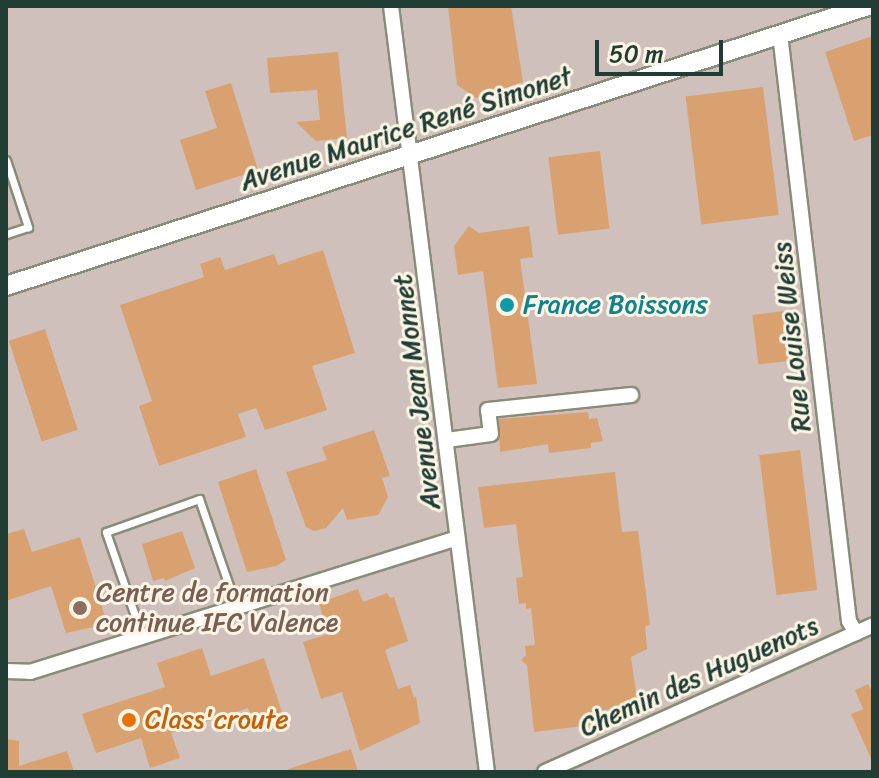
<!DOCTYPE html>
<meta charset="utf-8">
<style>
body{margin:0}
#map{position:relative;width:879px;height:778px;overflow:hidden;background:#f1dbbb;font-family:Sriracha,sans-serif}
div>[style]{position:absolute}
.industrial>*{inset:0;background:#cfc0bb;transform-origin:0 0}
.building>*{inset:0;background:#d8a16f;transform-origin:0 0}
.roads{filter:drop-shadow(2px 0 #888c78) drop-shadow(-2px 0 #888c78) drop-shadow(0 2px #888c78) drop-shadow(0 -2px #888c78)}
.service>*{height:7px;margin:-3.5px;padding:0 3.5px;transform-origin:3.5px;border-radius:3.5px;background:#fff}
.minor>*{height:14px;margin:-7px;padding:0 7px;transform-origin:7px;border-radius:7px;background:#fff}
.tertiary>*{height:18px;margin:-9px;padding:0 9px;transform-origin:9px;border-radius:9px;background:#fff}
.dots>*{width:22px;height:22px;translate:-50% -50%;box-sizing:border-box;border:4px solid #fcf5e5;border-radius:50%}
span{translate:-50% -50%;white-space:nowrap;text-align:center;line-height:1.15;-webkit-text-stroke:6px #fcf5e5;paint-order:stroke}
.street-label{font-size:26px;color:#1f3d34}
.culture-label{font-size:26px;color:#0d838f}
.left{translate:0 -50%;text-align:left}
.education-label{font-size:26px;color:#785e54}
.food-label{font-size:26px;color:#c56008}
.frame{position:absolute;inset:0;border:8px solid #1f3d34;pointer-events:none}
.scale{position:absolute;left:595px;top:40px;width:128px;height:36px;box-sizing:border-box;border:4px solid #1f3d34;border-top:0;padding-left:10px;font-size:24px;line-height:28px;white-space:nowrap;color:#1f3d34;-webkit-text-stroke:6px #fcf5e5;paint-order:stroke}
</style>
<div id="map">
<div class="industrial">
<div style="left:6px;top:6px;width:867px;height:766px"></div>
</div>
<div class="building">
<div style="clip-path:polygon(448px 6px,511px 6px,523px 82px,476px 98px,457px 85px)"></div>
<div style="clip-path:polygon(870px 37px,873px 38px,873px 135px,854px 141px,825px 52px)"></div>
<div style="clip-path:polygon(338px 52px,347px 138px,316px 141px,296px 122px,320px 120px,317px 90px,270px 93px,267px 58px)"></div>
<div style="clip-path:polygon(231px 83px,258px 170px,196px 190px,180px 140px,217px 128px,205px 91px)"></div>
<div style="left:763px;top:87px;width:129px;height:78px;rotate:83deg"></div>
<div style="left:600px;top:151px;width:78px;height:52px;rotate:83deg"></div>
<div style="clip-path:polygon(469px 226px,479px 233px,529px 226px,533px 257px,520px 259px,537px 384px,498px 388px,483px 271px,458px 275px,454px 246px)"></div>
<div style="clip-path:polygon(323px 250px,355px 353px,312px 366px,327px 410px,265px 430px,256px 408px,238px 414px,246px 437px,159px 466px,139px 406px,152px 401px,120px 305px,204px 277px,200px 264px,220px 257px,225px 270px,274px 254px,278px 265px)"></div>
<div style="left:784px;top:311px;width:50px;height:32px;rotate:83deg"></div>
<div style="left:45px;top:329px;width:106px;height:38px;rotate:72deg"></div>
<div style="clip-path:polygon(588px 412px,589px 419px,597px 418px,603px 441px,591px 443px,591px 448px,549px 453px,548px 444px,500px 452px,499px 419px)"></div>
<div style="clip-path:polygon(374px 430px,390px 476px,382px 478px,388px 497px,378px 515px,347px 520px,343px 508px,326px 528px,314px 531px,306px 527px,286px 472px,327px 460px,322px 447px)"></div>
<div style="left:800px;top:450px;width:141px;height:41px;rotate:83deg"></div>
<div style="clip-path:polygon(256px 469px,286px 560px,276px 566px,247px 572px,218px 482px)"></div>
<div style="clip-path:polygon(615px 472px,622px 532px,638px 531px,650px 625px,645px 626px,647px 649px,631px 657px,638px 706px,597px 711px,599px 724px,534px 732px,527px 665px,521px 660px,526px 655px,525px 646px,535px 645px,531px 608px,526px 609px,526px 603px,519px 604px,516px 578px,523px 577px,516px 524px,484px 528px,478px 487px)"></div>
<div style="clip-path:polygon(24px 529px,32px 552px,80px 537px,106px 620px,97px 623px,98px 626px,66px 633px,51px 586px,6px 601px,6px 534px)"></div>
<div style="clip-path:polygon(182px 531px,195px 568px,165px 581px,164px 578px,153px 581px,142px 544px)"></div>
<div style="clip-path:polygon(358px 589px,363px 602px,387px 593px,390px 598px,394px 597px,408px 641px,385px 650px,398px 689px,410px 685px,414px 698px,416px 696px,420px 723px,360px 751px,342px 692px,321px 699px,303px 642px,328px 634px,319px 603px)"></div>
<div style="clip-path:polygon(202px 648px,211px 676px,264px 658px,282px 712px,252px 722px,248px 708px,171px 733px,180px 758px,150px 768px,141px 738px,96px 753px,82px 714px,165px 687px,157px 663px)"></div>
<div style="clip-path:polygon(868px 684px,873px 694px,873px 763px,851px 714px,863px 709px,855px 690px)"></div>
<div style="clip-path:polygon(6px 739px,19px 741px,19px 766px,67px 751px,74px 772px,6px 772px)"></div>
<div style="clip-path:polygon(351px 749px,358px 772px,288px 772px,288px 769px)"></div>
</div>
<div class="roads">
<div class="service">
<div style="left:6px;top:160px;width:71px;rotate:71.8deg"></div>
<div style="left:28px;top:227px;width:23px;rotate:162deg"></div>
<div style="left:142px;top:636px;width:110px;rotate:-109.1deg"></div>
<div style="left:106px;top:532px;width:99px;rotate:-19.5deg"></div>
<div style="left:199px;top:499px;width:113px;rotate:70.9deg"></div>
</div>
<div class="minor">
<div style="left:391px;top:6px;width:772px;rotate:82.86deg"></div>
<div style="left:780px;top:34px;width:591px;rotate:83.3deg"></div>
<div style="left:849px;top:621px;width:14px;rotate:60deg"></div>
<div style="left:447px;top:440px;width:44px;rotate:-7.8deg"></div>
<div style="left:491px;top:434px;width:24px;rotate:-97deg"></div>
<div style="left:488px;top:410px;width:144px;rotate:-6deg"></div>
<div style="left:6px;top:671px;width:24px;rotate:2deg"></div>
<div style="left:30px;top:672px;width:448px;rotate:-17.4deg"></div>
<div style="left:545px;top:772px;width:359px;rotate:-24.1deg"></div>
</div>
<div class="tertiary">
<div style="left:6px;top:286px;width:906px;rotate:-18deg"></div>
</div>
</div>
<div class="dots">
<div style="left:507px;top:305px;background:#0f9aa8"></div>
<div style="left:80px;top:608px;background:#8d6e63"></div>
<div style="left:129px;top:720px;background:#e8710a"></div>
</div>
<div class="street-label">
<span style="left:406px;top:129px;rotate:-18deg">Avenue Maurice René Simonet</span>
<span style="left:792px;top:337px;rotate:-96deg">Rue Louise Weiss</span>
<span style="left:417px;top:392px;rotate:-97deg">Avenue Jean Monnet</span>
<span style="left:699px;top:677px;rotate:-24deg">Chemin des Huguenots</span>
</div>
<div class="culture-label">
<span class="left" style="left:523px;top:305px">France Boissons</span>
</div>
<div class="education-label">
<span class="left" style="left:96px;top:608px">Centre de formation<br>continue IFC Valence</span>
</div>
<div class="food-label">
<span class="left" style="left:145px;top:720px">Class'croute</span>
</div>
<div class="frame"></div>
<div class="scale">50 m</div>
</div>
